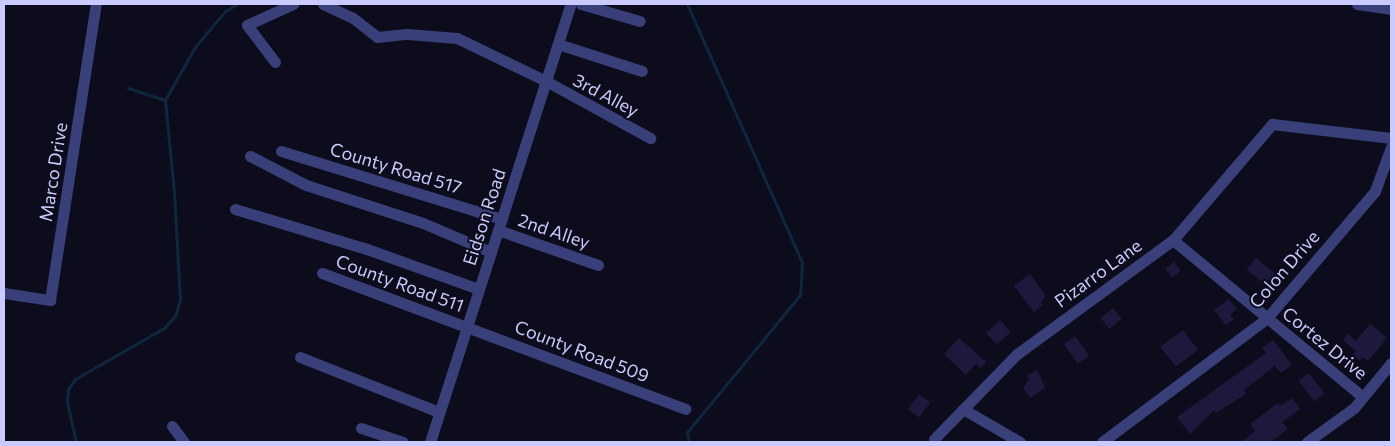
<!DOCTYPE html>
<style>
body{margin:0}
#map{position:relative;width:1395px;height:446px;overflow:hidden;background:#0d0c1c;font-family:Commissioner,sans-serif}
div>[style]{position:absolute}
.stream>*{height:3px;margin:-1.5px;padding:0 1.5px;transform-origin:1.5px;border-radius:1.5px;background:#0e273f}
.building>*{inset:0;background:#1c193c;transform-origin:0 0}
.minor>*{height:11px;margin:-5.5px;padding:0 5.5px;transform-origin:5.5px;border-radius:5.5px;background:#393f79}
span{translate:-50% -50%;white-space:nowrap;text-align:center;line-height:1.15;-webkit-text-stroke:4px #0d0c1c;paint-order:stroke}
.street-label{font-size:18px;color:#cacafc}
.frame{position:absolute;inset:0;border:5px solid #cacafc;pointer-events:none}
</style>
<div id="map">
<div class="stream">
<div style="left:687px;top:4px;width:282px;rotate:66deg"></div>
<div style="left:802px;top:262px;width:33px;rotate:93deg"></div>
<div style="left:800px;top:295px;width:178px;rotate:129.5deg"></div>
<div style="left:687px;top:432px;width:10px;rotate:79deg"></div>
<div style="left:128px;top:88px;width:39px;rotate:18deg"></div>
<div style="left:76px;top:442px;width:41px;rotate:-102.7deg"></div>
<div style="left:67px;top:402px;width:13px;rotate:-86deg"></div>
<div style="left:68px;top:389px;width:12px;rotate:-55deg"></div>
<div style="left:75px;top:379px;width:103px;rotate:-29.8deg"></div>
<div style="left:164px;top:328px;width:16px;rotate:-47deg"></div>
<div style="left:175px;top:316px;width:17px;rotate:-73deg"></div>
<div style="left:180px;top:300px;width:108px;rotate:-93.2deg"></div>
<div style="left:174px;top:192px;width:92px;rotate:-95.6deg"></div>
<div style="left:165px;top:100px;width:61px;rotate:-60.5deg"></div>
<div style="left:195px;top:47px;width:47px;rotate:-50.2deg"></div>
<div style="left:225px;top:11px;width:14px;rotate:-30deg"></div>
</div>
<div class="building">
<div style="left:1256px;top:258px;width:27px;height:15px;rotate:39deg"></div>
<div style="left:1174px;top:262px;width:11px;height:11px;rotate:52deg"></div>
<div style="clip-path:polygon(1030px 274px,1046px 296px,1041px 302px,1043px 305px,1034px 312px,1014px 286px)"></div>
<div style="clip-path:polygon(1229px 299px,1237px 309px,1230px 315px,1234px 319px,1226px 325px,1214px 310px)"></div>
<div style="left:1113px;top:308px;width:14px;height:16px;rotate:51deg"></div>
<div style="left:1000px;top:320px;width:16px;height:19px;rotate:47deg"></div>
<div style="clip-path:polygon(1370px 324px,1387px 338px,1368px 361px,1363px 357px,1360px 360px,1353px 355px,1356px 351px,1343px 340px,1348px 334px,1356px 341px)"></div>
<div style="left:1183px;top:330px;width:25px;height:28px;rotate:53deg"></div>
<div style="left:1075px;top:336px;width:24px;height:14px;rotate:54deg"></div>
<div style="clip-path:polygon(959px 338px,986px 362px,981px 368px,976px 364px,966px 375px,944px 354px)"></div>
<div style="clip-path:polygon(1273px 340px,1292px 365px,1281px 373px,1275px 366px,1244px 390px,1246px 394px,1216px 413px,1214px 410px,1190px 434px,1177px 417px,1266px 353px,1262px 348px)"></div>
<div style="clip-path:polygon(1037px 370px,1045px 387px,1031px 398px,1023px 388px,1029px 379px,1027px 376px)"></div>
<div style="left:1309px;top:373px;width:26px;height:13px;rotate:53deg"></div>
<div style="left:919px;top:394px;width:14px;height:19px;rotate:36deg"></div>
<div style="clip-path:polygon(1292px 398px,1300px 409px,1282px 422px,1288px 429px,1270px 442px,1241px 442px,1255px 431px,1250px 424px,1278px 403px,1280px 406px)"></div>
</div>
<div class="minor">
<div style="left:323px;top:4px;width:33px;rotate:25deg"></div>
<div style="left:353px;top:18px;width:31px;rotate:38deg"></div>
<div style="left:377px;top:37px;width:30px;rotate:-6deg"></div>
<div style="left:407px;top:34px;width:50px;rotate:4.6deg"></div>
<div style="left:457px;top:38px;width:99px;rotate:25.8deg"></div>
<div style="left:546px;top:81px;width:119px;rotate:28.7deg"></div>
<div style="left:581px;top:4px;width:61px;rotate:16.1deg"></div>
<div style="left:1357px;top:4px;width:34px;rotate:8deg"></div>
<div style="left:558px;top:44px;width:88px;rotate:17.8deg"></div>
<div style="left:275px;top:62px;width:46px;rotate:-127.1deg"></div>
<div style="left:247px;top:25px;width:51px;rotate:-24.5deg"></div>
<div style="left:281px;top:151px;width:231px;rotate:17.1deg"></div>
<div style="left:250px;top:156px;width:63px;rotate:27.4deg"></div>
<div style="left:306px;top:185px;width:123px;rotate:18deg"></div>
<div style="left:423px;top:223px;width:74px;rotate:23.1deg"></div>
<div style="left:235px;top:209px;width:138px;rotate:16.9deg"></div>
<div style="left:367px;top:249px;width:119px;rotate:19.7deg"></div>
<div style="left:498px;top:230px;width:106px;rotate:19.3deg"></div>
<div style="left:1173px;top:240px;width:246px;rotate:39.6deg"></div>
<div style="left:322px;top:273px;width:388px;rotate:20.5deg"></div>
<div style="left:4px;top:293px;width:47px;rotate:8.7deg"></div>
<div style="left:50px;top:300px;width:300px;rotate:-81.2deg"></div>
<div style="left:300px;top:357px;width:149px;rotate:21.6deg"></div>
<div style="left:963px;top:409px;width:66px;rotate:30.1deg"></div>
<div style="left:172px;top:426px;width:20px;rotate:53deg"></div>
<div style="left:361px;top:428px;width:44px;rotate:18.4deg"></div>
<div style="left:934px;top:439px;width:119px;rotate:-45.7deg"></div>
<div style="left:1017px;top:354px;width:193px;rotate:-36.2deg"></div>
<div style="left:1173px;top:240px;width:153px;rotate:-49.5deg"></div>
<div style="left:1272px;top:124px;width:120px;rotate:6.7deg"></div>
<div style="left:430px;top:442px;width:460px;rotate:-72.2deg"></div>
<div style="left:1102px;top:442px;width:206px;rotate:-36.9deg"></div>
<div style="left:1267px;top:318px;width:167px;rotate:-49.6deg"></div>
<div style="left:1375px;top:191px;width:47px;rotate:-70deg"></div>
<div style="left:1307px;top:442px;width:58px;rotate:-35.9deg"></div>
<div style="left:1354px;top:408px;width:58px;rotate:-50.6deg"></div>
</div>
<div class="street-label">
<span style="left:606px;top:95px;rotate:28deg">3rd Alley</span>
<span style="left:396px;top:168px;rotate:17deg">County Road 517</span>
<span style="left:53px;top:172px;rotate:-81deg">Marco Drive</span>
<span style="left:484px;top:217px;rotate:-72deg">Eidson Road</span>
<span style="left:554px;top:231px;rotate:19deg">2nd Alley</span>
<span style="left:1284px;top:269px;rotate:-49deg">Colon Drive</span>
<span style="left:1098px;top:273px;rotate:-36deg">Pizarro Lane</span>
<span style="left:400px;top:283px;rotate:20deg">County Road 511</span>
<span style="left:1325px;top:343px;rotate:39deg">Cortez Drive</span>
<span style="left:582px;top:351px;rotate:21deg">County Road 509</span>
</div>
<div class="frame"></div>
</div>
